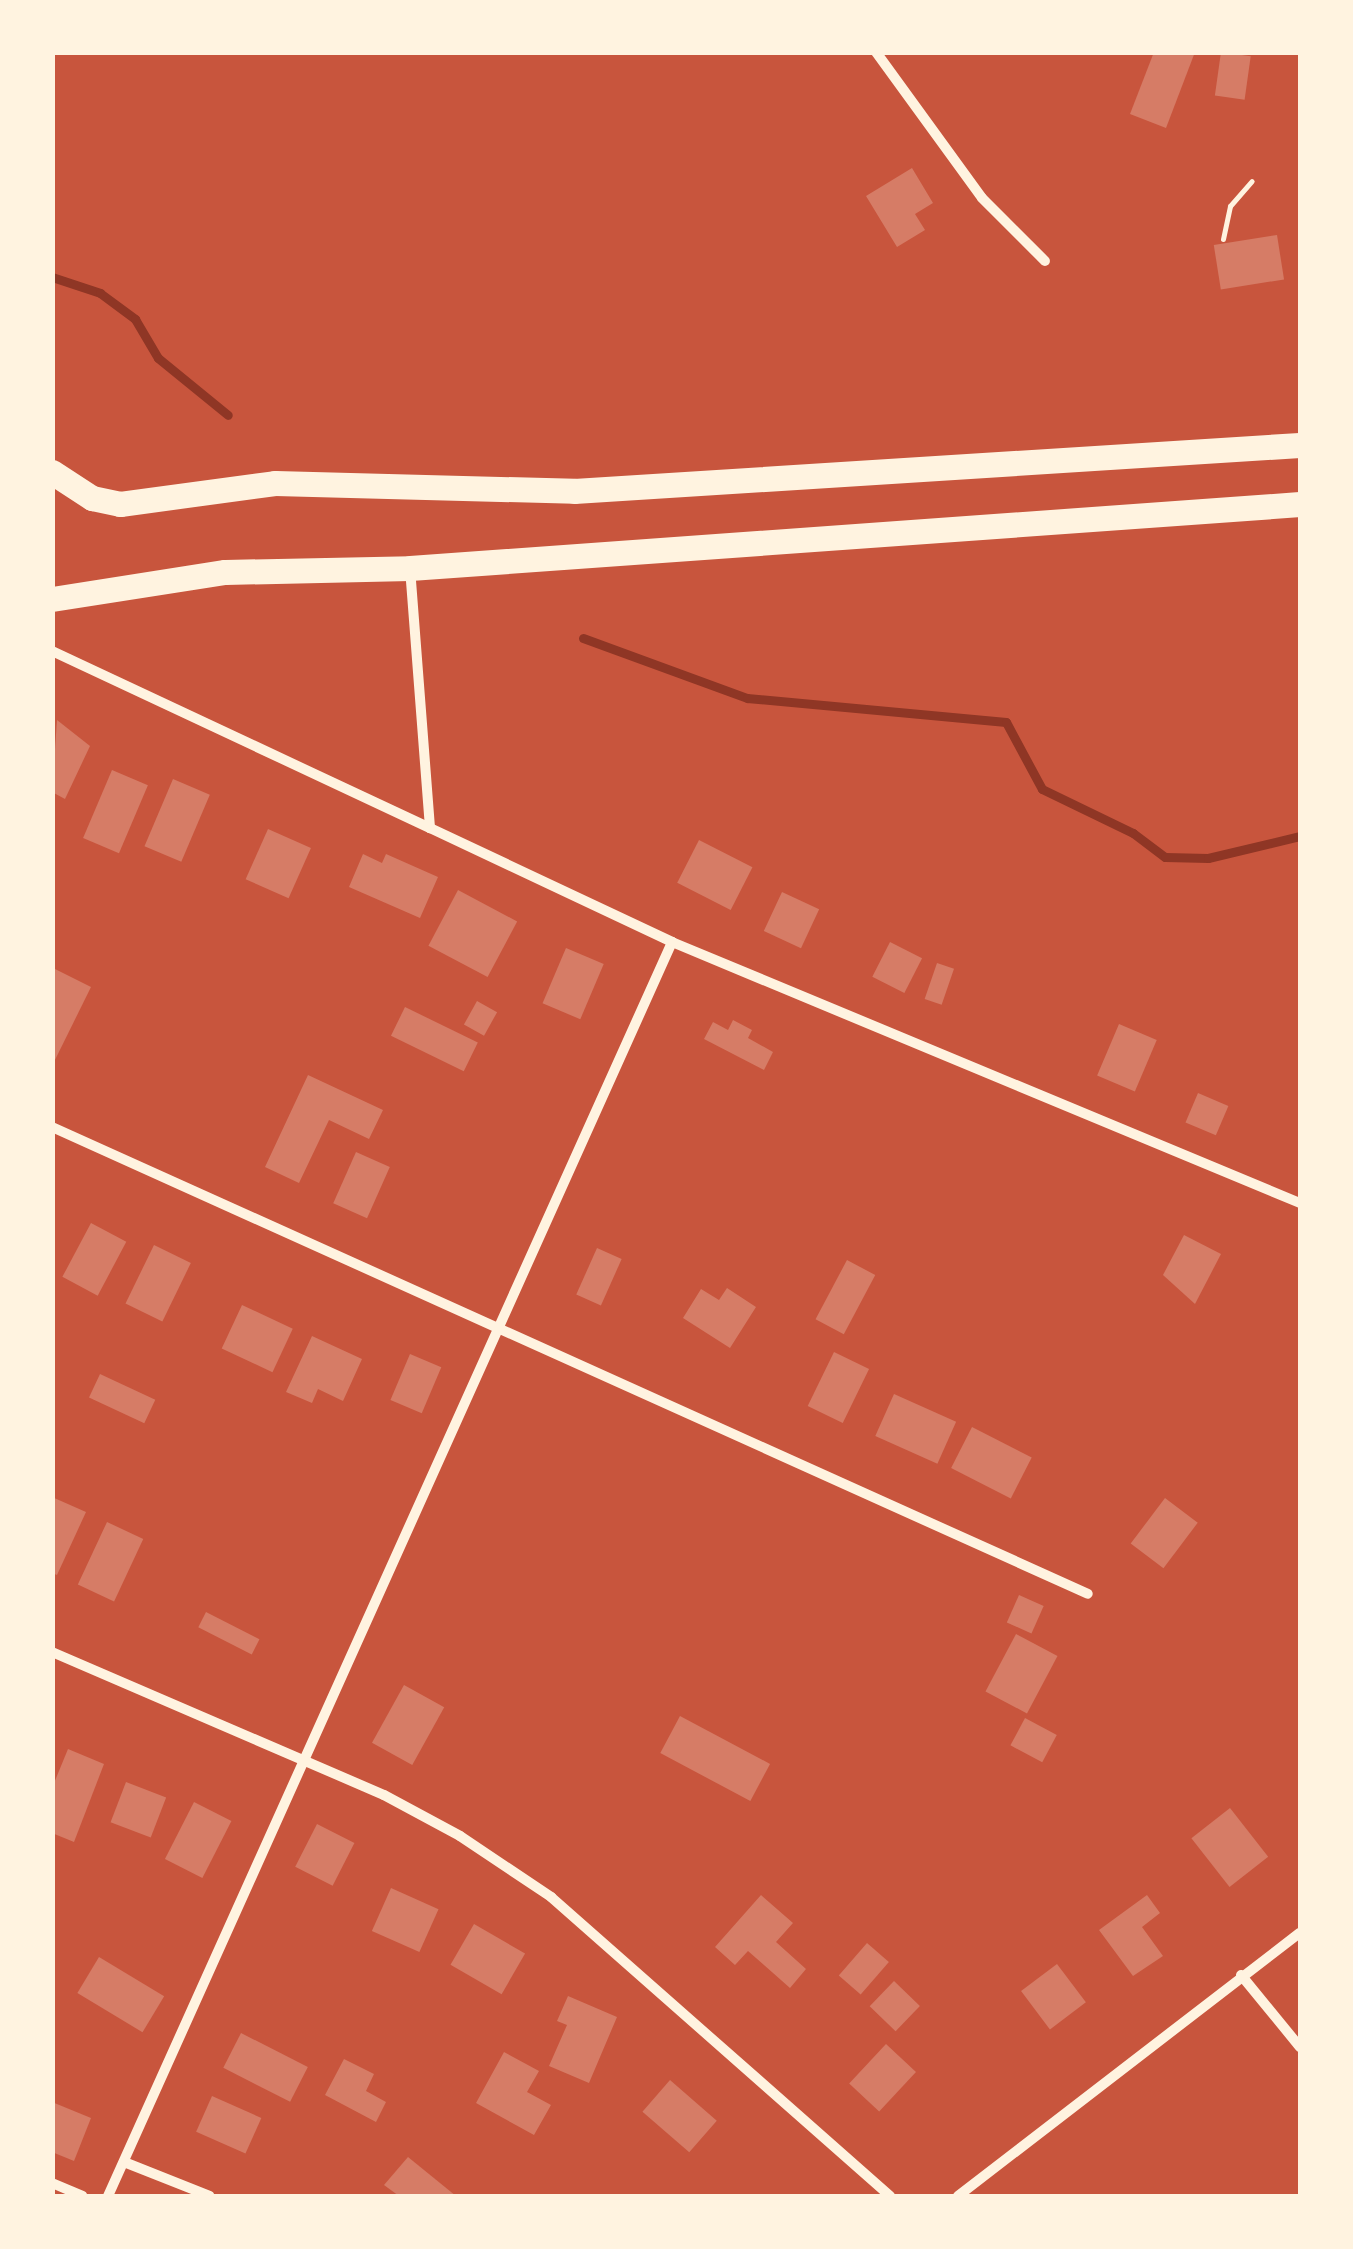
<!DOCTYPE html>
<style>
body{margin:0}
#map{position:relative;width:1353px;height:2249px;overflow:hidden;background:#c8553d;font-family:"Open Sans",sans-serif}
div>[style]{position:absolute}
.stream>*{height:9px;margin:-4.5px;padding:0 4.5px;transform-origin:4.5px;border-radius:4.5px;background:#8f3625}
.building>*{inset:0;background:#d67c66;transform-origin:0 0}
.path>*{height:5px;margin:-2.5px;padding:0 2.5px;transform-origin:2.5px;border-radius:2.5px;background:#fff3e0}
.minor>*{height:10px;margin:-5px;padding:0 5px;transform-origin:5px;border-radius:5px;background:#fff3e0}
.primary>*{height:25px;margin:-12.5px;padding:0 12.5px;transform-origin:12.5px;border-radius:12.5px;background:#fff3e0}
span{translate:-50% -50%;white-space:nowrap;text-align:center;line-height:1.15;-webkit-text-stroke:10px #fff3e0;paint-order:stroke}
.frame{position:absolute;inset:0;border:55px solid #fff3e0;pointer-events:none}
</style>
<div id="map">
<div class="stream">
<div style="left:52px;top:277px;width:51px;rotate:18.4deg"></div>
<div style="left:100px;top:293px;width:44px;rotate:36.6deg"></div>
<div style="left:135px;top:319px;width:45px;rotate:59.5deg"></div>
<div style="left:158px;top:358px;width:90px;rotate:39.2deg"></div>
<div style="left:583px;top:638px;width:175px;rotate:20.1deg"></div>
<div style="left:747px;top:698px;width:260px;rotate:5.3deg"></div>
<div style="left:1006px;top:722px;width:76px;rotate:61.8deg"></div>
<div style="left:1042px;top:789px;width:101px;rotate:25.8deg"></div>
<div style="left:1133px;top:833px;width:40px;rotate:37deg"></div>
<div style="left:1165px;top:857px;width:43px;rotate:1.3deg"></div>
<div style="left:1208px;top:858px;width:95px;rotate:-13.4deg"></div>
</div>
<div class="building">
<div style="clip-path:polygon(1154px 52px,1195px 52px,1166px 128px,1130px 114px)"></div>
<div style="left:1221px;top:52px;width:30px;height:44px;rotate:8deg"></div>
<div style="clip-path:polygon(912px 168px,933px 203px,915px 214px,925px 230px,897px 247px,866px 196px)"></div>
<div style="left:1277px;top:235px;width:45px;height:64px;rotate:81deg"></div>
<div style="clip-path:polygon(57px 720px,90px 746px,65px 799px,52px 792px)"></div>
<div style="left:112px;top:770px;width:39px;height:74px;rotate:23deg"></div>
<div style="left:173px;top:779px;width:40px;height:73px;rotate:23deg"></div>
<div style="left:268px;top:829px;width:47px;height:55px;rotate:24deg"></div>
<div style="left:699px;top:840px;width:60px;height:48px;rotate:27deg"></div>
<div style="clip-path:polygon(363px 854px,382px 863px,386px 854px,438px 877px,420px 918px,349px 887px)"></div>
<div style="left:458px;top:890px;width:67px;height:63px;rotate:28deg"></div>
<div style="left:782px;top:892px;width:41px;height:43px;rotate:25deg"></div>
<div style="left:890px;top:942px;width:36px;height:39px;rotate:27deg"></div>
<div style="left:566px;top:948px;width:41px;height:60px;rotate:23deg"></div>
<div style="left:937px;top:963px;width:18px;height:38px;rotate:19deg"></div>
<div style="clip-path:polygon(55px 969px,91px 987px,52px 1066px,52px 974px)"></div>
<div style="left:477px;top:1001px;width:23px;height:27px;rotate:29deg"></div>
<div style="left:405px;top:1007px;width:81px;height:32px;rotate:26deg"></div>
<div style="clip-path:polygon(733px 1020px,752px 1030px,748px 1038px,773px 1052px,764px 1070px,704px 1039px,713px 1022px,728px 1030px)"></div>
<div style="left:1119px;top:1024px;width:41px;height:56px;rotate:23deg"></div>
<div style="clip-path:polygon(308px 1075px,383px 1110px,369px 1139px,329px 1120px,299px 1183px,265px 1167px)"></div>
<div style="left:1198px;top:1093px;width:33px;height:32px;rotate:23deg"></div>
<div style="left:356px;top:1152px;width:37px;height:56px;rotate:24deg"></div>
<div style="left:91px;top:1223px;width:40px;height:61px;rotate:28deg"></div>
<div style="clip-path:polygon(1184px 1235px,1221px 1254px,1195px 1304px,1163px 1275px)"></div>
<div style="left:154px;top:1245px;width:41px;height:65px;rotate:26deg"></div>
<div style="left:597px;top:1248px;width:27px;height:51px;rotate:24deg"></div>
<div style="left:847px;top:1260px;width:32px;height:67px;rotate:28deg"></div>
<div style="clip-path:polygon(727px 1288px,756px 1307px,730px 1348px,683px 1318px,701px 1289px,719px 1300px)"></div>
<div style="left:242px;top:1305px;width:56px;height:48px;rotate:25deg"></div>
<div style="clip-path:polygon(312px 1336px,362px 1359px,343px 1401px,318px 1389px,312px 1403px,286px 1392px)"></div>
<div style="left:834px;top:1352px;width:39px;height:60px;rotate:26deg"></div>
<div style="left:410px;top:1354px;width:34px;height:50px;rotate:23deg"></div>
<div style="left:100px;top:1374px;width:61px;height:26px;rotate:25deg"></div>
<div style="left:894px;top:1394px;width:68px;height:46px;rotate:24deg"></div>
<div style="left:972px;top:1427px;width:67px;height:46px;rotate:27deg"></div>
<div style="clip-path:polygon(52px 1497px,86px 1512px,57px 1575px,52px 1573px)"></div>
<div style="left:1165px;top:1498px;width:41px;height:57px;rotate:37deg"></div>
<div style="left:107px;top:1522px;width:40px;height:69px;rotate:25deg"></div>
<div style="left:1019px;top:1595px;width:27px;height:30px;rotate:24deg"></div>
<div style="left:206px;top:1612px;width:60px;height:17px;rotate:27deg"></div>
<div style="left:1016px;top:1634px;width:47px;height:65px;rotate:28deg"></div>
<div style="left:404px;top:1685px;width:46px;height:66px;rotate:29deg"></div>
<div style="left:680px;top:1716px;width:102px;height:42px;rotate:28deg"></div>
<div style="left:1025px;top:1718px;width:36px;height:31px;rotate:28deg"></div>
<div style="clip-path:polygon(68px 1749px,104px 1764px,74px 1842px,52px 1833px,52px 1788px)"></div>
<div style="left:126px;top:1782px;width:43px;height:43px;rotate:21deg"></div>
<div style="left:194px;top:1802px;width:42px;height:64px;rotate:27deg"></div>
<div style="left:1230px;top:1808px;width:62px;height:49px;rotate:52deg"></div>
<div style="left:317px;top:1824px;width:42px;height:48px;rotate:27deg"></div>
<div style="left:391px;top:1888px;width:52px;height:47px;rotate:24deg"></div>
<div style="clip-path:polygon(761px 1895px,793px 1923px,776px 1942px,806px 1969px,790px 1988px,748px 1951px,735px 1965px,715px 1947px)"></div>
<div style="clip-path:polygon(1147px 1895px,1160px 1913px,1142px 1927px,1163px 1956px,1133px 1976px,1099px 1930px)"></div>
<div style="left:474px;top:1924px;width:59px;height:47px;rotate:30deg"></div>
<div style="left:867px;top:1943px;width:29px;height:43px;rotate:41deg"></div>
<div style="left:99px;top:1957px;width:76px;height:42px;rotate:31deg"></div>
<div style="left:1057px;top:1964px;width:48px;height:45px;rotate:53deg"></div>
<div style="left:894px;top:1981px;width:36px;height:35px;rotate:44deg"></div>
<div style="clip-path:polygon(568px 1996px,617px 2017px,589px 2083px,549px 2066px,567px 2025px,557px 2021px)"></div>
<div style="left:241px;top:2033px;width:75px;height:39px;rotate:27deg"></div>
<div style="left:886px;top:2044px;width:41px;height:54px;rotate:43deg"></div>
<div style="clip-path:polygon(504px 2052px,539px 2071px,527px 2092px,551px 2105px,534px 2135px,476px 2103px)"></div>
<div style="clip-path:polygon(344px 2059px,374px 2074px,366px 2091px,386px 2102px,376px 2122px,325px 2095px)"></div>
<div style="left:670px;top:2080px;width:62px;height:42px;rotate:41deg"></div>
<div style="left:212px;top:2096px;width:54px;height:39px;rotate:24deg"></div>
<div style="clip-path:polygon(52px 2102px,91px 2118px,74px 2161px,52px 2152px)"></div>
<div style="clip-path:polygon(408px 2157px,456px 2196px,399px 2196px,384px 2185px)"></div>
</div>
<div class="path">
<div style="left:1223px;top:239px;width:34px;rotate:-78deg"></div>
<div style="left:1230px;top:206px;width:33px;rotate:-49deg"></div>
</div>
<div class="minor">
<div style="left:876px;top:52px;width:180px;rotate:54deg"></div>
<div style="left:982px;top:198px;width:89px;rotate:45deg"></div>
<div style="left:410px;top:568px;width:261px;rotate:85.6deg"></div>
<div style="left:430px;top:828px;width:268px;rotate:25.2deg"></div>
<div style="left:672px;top:942px;width:680px;rotate:22.57deg"></div>
<div style="left:52px;top:651px;width:417px;rotate:25.1deg"></div>
<div style="left:52px;top:1127px;width:1136px;rotate:24.26deg"></div>
<div style="left:52px;top:1652px;width:361px;rotate:23.3deg"></div>
<div style="left:384px;top:1795px;width:86px;rotate:28.3deg"></div>
<div style="left:460px;top:1836px;width:110px;rotate:33.8deg"></div>
<div style="left:551px;top:1897px;width:452px;rotate:41.4deg"></div>
<div style="left:1241px;top:1975px;width:93px;rotate:50.7deg"></div>
<div style="left:124px;top:2162px;width:92px;rotate:21.6deg"></div>
<div style="left:52px;top:2183px;width:33px;rotate:23deg"></div>
<div style="left:108px;top:2196px;width:1375px;rotate:-65.78deg"></div>
<div style="left:958px;top:2196px;width:431px;rotate:-37.6deg"></div>
</div>
<div class="primary">
<div style="left:52px;top:472px;width:48px;rotate:33deg"></div>
<div style="left:92px;top:498px;width:29px;rotate:12deg"></div>
<div style="left:120px;top:504px;width:156px;rotate:-7.7deg"></div>
<div style="left:275px;top:483px;width:299px;rotate:1.5deg"></div>
<div style="left:574px;top:491px;width:727px;rotate:-3.63deg"></div>
<div style="left:52px;top:599px;width:175px;rotate:-8.9deg"></div>
<div style="left:225px;top:572px;width:185px;rotate:-1.2deg"></div>
<div style="left:410px;top:568px;width:892px;rotate:-4.11deg"></div>
</div>
<div class="frame"></div>
</div>
